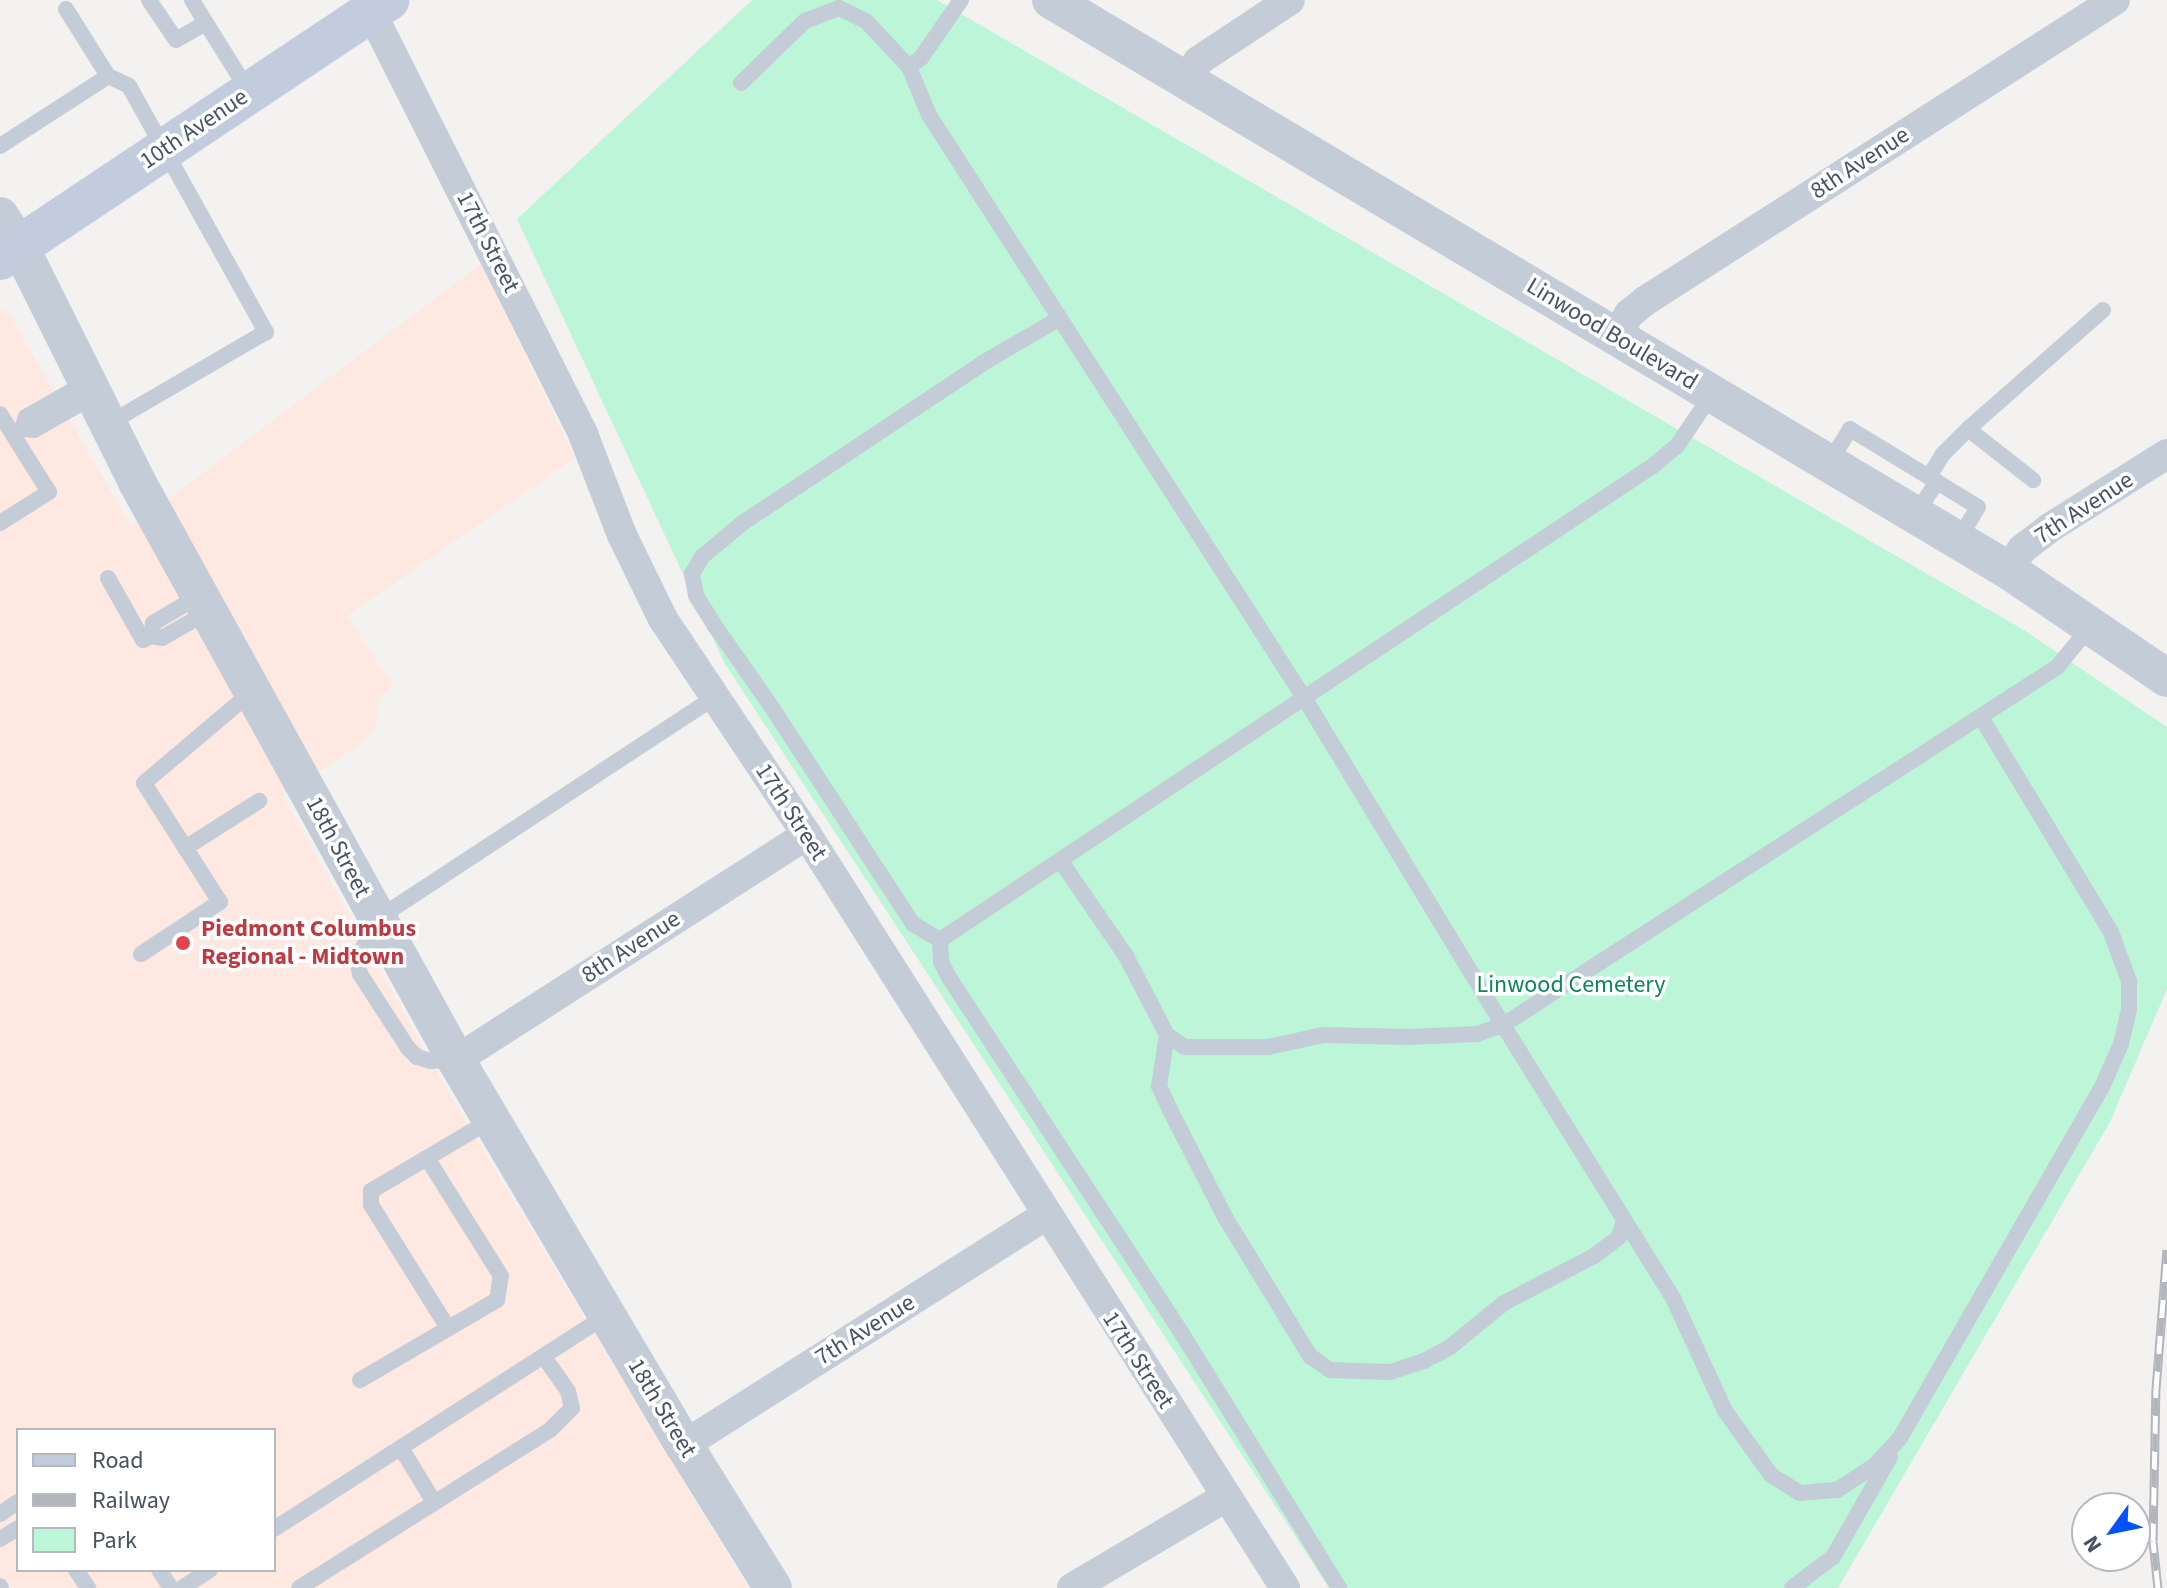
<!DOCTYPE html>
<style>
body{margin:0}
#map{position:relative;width:2167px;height:1588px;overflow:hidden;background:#f4f2f1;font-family:"Source Sans 3",sans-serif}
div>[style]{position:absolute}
.medical>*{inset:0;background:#fee8e2}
.green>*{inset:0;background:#bdf5d9}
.service>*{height:16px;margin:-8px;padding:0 8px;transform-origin:8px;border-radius:8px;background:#c4ccd7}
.minor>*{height:30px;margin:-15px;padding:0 15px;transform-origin:15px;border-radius:15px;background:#c4ccd7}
.tertiary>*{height:38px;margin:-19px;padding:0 19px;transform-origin:19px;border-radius:19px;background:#c4ccd7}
.secondary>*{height:42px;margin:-21px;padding:0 21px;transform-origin:21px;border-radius:21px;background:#c3ccdc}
.rail>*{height:9px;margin-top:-4.5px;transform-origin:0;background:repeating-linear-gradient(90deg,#fff 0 18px,#b3b5bd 0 36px);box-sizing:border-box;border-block:2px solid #b3b5bd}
.dots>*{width:22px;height:22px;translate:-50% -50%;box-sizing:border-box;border:4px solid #fff;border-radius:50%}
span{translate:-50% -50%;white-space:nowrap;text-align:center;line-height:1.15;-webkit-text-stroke:7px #fff;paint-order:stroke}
.street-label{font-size:24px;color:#475262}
.health-label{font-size:24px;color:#be3a42;font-weight:700}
.left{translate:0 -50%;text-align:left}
.park-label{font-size:24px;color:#0d8759}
.legend{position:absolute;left:16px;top:1428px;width:260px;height:144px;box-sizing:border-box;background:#fff;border:2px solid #b5bac0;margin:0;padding:10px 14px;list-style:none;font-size:24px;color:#475262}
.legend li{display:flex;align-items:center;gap:16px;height:40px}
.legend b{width:40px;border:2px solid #b5bac0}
.north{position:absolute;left:2071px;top:1492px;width:80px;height:80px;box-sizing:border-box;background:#fff;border:2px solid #b5bac0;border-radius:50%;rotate:237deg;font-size:22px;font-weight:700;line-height:32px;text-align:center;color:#475262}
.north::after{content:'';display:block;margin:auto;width:28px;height:36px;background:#0652fa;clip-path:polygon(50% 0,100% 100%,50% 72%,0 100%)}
</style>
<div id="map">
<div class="medical">
<div style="clip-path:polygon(evenodd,481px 264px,575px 458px,347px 616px,393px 686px,379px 698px,376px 725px,365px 741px,283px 796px,448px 1092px,748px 1588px,0 1588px,0 311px,8px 311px,131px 527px,481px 264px,18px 1430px,274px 1430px,274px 1570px,18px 1570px,18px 1430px)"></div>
</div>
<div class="green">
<div style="clip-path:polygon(752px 0,937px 0,2024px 630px,2167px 727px,2167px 989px,2110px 1122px,1838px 1588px,1329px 1588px,725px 664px,517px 219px)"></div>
</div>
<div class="service">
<div style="left:149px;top:0;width:48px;rotate:56deg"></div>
<div style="left:176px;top:40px;width:34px;rotate:-30deg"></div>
<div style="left:206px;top:23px;width:81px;rotate:58.1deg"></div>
<div style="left:192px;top:0;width:27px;rotate:59deg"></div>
<div style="left:961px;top:0;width:70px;rotate:124.6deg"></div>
<div style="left:921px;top:58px;width:15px;rotate:143deg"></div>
<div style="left:909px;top:67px;width:52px;rotate:67.4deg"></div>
<div style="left:929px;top:115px;width:691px;rotate:57.23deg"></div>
<div style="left:1303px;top:696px;width:385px;rotate:58.7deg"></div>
<div style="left:1503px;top:1025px;width:660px;rotate:-32.87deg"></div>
<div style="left:2057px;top:667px;width:53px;rotate:-50.3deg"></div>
<div style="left:66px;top:9px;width:79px;rotate:57.9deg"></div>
<div style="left:108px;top:76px;width:23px;rotate:25deg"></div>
<div style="left:129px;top:86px;width:282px;rotate:60.9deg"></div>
<div style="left:266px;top:332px;width:183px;rotate:149.8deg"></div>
<div style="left:741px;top:83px;width:89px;rotate:-44.1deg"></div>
<div style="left:805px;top:21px;width:36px;rotate:-21deg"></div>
<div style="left:839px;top:8px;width:30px;rotate:26deg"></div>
<div style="left:866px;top:21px;width:63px;rotate:46.9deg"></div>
<div style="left:0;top:146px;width:129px;rotate:-32.9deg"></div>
<div style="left:0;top:414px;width:92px;rotate:57.9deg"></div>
<div style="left:49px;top:492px;width:58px;rotate:147.7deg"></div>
<div style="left:22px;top:429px;width:12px;rotate:5deg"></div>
<div style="left:34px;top:430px;width:69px;rotate:-29.5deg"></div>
<div style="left:1968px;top:429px;width:83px;rotate:38.1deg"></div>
<div style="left:13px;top:434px;width:10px;rotate:-29deg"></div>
<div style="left:22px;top:429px;width:13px;rotate:-72deg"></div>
<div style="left:26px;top:417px;width:70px;rotate:-29.8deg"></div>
<div style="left:1829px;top:463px;width:40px;rotate:-58deg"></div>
<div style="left:1850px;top:429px;width:102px;rotate:31.3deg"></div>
<div style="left:1937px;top:482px;width:40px;rotate:124deg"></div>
<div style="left:1929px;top:477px;width:27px;rotate:-59deg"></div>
<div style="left:1943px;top:454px;width:35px;rotate:-45deg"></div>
<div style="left:1968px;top:429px;width:180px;rotate:-41.4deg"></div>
<div style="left:1937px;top:482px;width:48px;rotate:31.4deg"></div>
<div style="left:1978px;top:507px;width:39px;rotate:121deg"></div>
<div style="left:108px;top:578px;width:71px;rotate:60.6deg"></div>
<div style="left:143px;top:640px;width:9px;rotate:-27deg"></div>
<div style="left:151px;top:636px;width:11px;rotate:10deg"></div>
<div style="left:162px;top:638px;width:53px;rotate:-29.5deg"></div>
<div style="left:151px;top:636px;width:13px;rotate:-81deg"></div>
<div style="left:153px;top:623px;width:56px;rotate:-30.3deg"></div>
<div style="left:185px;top:848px;width:88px;rotate:-32.4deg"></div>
<div style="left:1060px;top:860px;width:116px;rotate:55.5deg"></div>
<div style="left:1126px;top:956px;width:89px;rotate:62.6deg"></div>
<div style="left:1167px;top:1035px;width:22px;rotate:34deg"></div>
<div style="left:1185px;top:1047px;width:83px"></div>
<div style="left:1268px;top:1047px;width:56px;rotate:-12.3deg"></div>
<div style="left:1323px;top:1035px;width:85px;rotate:1.3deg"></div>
<div style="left:1408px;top:1037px;width:69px;rotate:-2.5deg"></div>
<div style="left:1477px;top:1034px;width:28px;rotate:-19deg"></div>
<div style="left:1503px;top:1025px;width:324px;rotate:58.1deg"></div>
<div style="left:1674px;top:1300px;width:122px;rotate:65.3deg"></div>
<div style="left:1725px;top:1411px;width:79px;rotate:54.3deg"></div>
<div style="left:1771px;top:1475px;width:34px;rotate:32deg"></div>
<div style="left:1800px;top:1493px;width:37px;rotate:-5deg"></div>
<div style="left:1837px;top:1490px;width:44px;rotate:-33deg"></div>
<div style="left:1874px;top:1466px;width:38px;rotate:-47deg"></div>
<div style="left:1900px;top:1438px;width:405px;rotate:-60.1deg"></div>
<div style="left:2102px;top:1087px;width:47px;rotate:-66.2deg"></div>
<div style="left:2121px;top:1044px;width:35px;rotate:-77deg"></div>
<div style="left:2129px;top:1010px;width:29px;rotate:-90deg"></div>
<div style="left:2129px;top:981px;width:52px;rotate:-110.2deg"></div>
<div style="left:2111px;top:932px;width:251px;rotate:-121.2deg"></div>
<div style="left:940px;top:940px;width:858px;rotate:-33.63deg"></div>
<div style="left:1654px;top:465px;width:30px;rotate:-40deg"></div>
<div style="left:1677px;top:446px;width:63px;rotate:-56.1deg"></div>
<div style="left:940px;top:940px;width:31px;rotate:-149deg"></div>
<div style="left:913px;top:924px;width:260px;rotate:-123.1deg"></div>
<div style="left:771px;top:706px;width:98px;rotate:-125deg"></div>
<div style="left:715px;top:626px;width:36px;rotate:-122deg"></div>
<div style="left:696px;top:595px;width:21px;rotate:-101deg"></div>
<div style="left:692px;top:574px;width:20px;rotate:-60deg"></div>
<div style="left:702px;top:557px;width:51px;rotate:-40.2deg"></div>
<div style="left:741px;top:524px;width:291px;rotate:-33.6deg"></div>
<div style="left:983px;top:363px;width:89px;rotate:-30.3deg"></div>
<div style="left:940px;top:940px;width:22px;rotate:87deg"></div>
<div style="left:941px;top:962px;width:19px;rotate:62deg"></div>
<div style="left:950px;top:979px;width:422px;rotate:56.8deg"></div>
<div style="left:1181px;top:1332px;width:301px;rotate:58.3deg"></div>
<div style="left:141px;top:954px;width:95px;rotate:-33.4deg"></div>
<div style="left:220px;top:902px;width:141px;rotate:-122.6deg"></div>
<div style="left:144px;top:783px;width:143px;rotate:-40.2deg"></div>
<div style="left:1167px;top:1035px;width:52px;rotate:98.9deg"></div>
<div style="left:1159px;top:1086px;width:26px;rotate:65deg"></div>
<div style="left:1170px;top:1110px;width:120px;rotate:62.8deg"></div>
<div style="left:1225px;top:1217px;width:163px;rotate:58.6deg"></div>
<div style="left:1310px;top:1356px;width:24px;rotate:35deg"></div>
<div style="left:1330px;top:1370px;width:60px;rotate:1.9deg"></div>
<div style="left:1390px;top:1372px;width:36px;rotate:-18deg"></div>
<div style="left:1424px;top:1361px;width:30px;rotate:-28deg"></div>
<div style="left:1450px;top:1347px;width:70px;rotate:-39.2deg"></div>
<div style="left:1504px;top:1303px;width:102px;rotate:-27.6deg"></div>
<div style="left:1594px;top:1256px;width:31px;rotate:-37deg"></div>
<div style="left:1619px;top:1237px;width:17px;rotate:-73deg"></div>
<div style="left:454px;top:1060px;width:23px;rotate:178deg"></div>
<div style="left:431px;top:1061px;width:15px;rotate:-164deg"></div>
<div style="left:417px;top:1057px;width:13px;rotate:-135deg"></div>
<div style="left:408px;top:1048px;width:88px;rotate:-123deg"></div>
<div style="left:360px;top:974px;width:14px;rotate:-102deg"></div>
<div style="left:357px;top:960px;width:46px;rotate:-64deg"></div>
<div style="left:377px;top:919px;width:404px;rotate:-33.3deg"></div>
<div style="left:448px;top:1328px;width:145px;rotate:-122deg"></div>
<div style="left:371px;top:1205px;width:14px;rotate:-90deg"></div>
<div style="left:371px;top:1191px;width:139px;rotate:-30.6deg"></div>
<div style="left:360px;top:1380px;width:159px;rotate:-30.3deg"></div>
<div style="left:497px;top:1300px;width:24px;rotate:-81deg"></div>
<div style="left:501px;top:1276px;width:139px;rotate:-122.1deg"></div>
<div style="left:401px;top:1448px;width:63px;rotate:58.6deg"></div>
<div style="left:0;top:1514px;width:22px;rotate:-34deg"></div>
<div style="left:274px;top:1529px;width:396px;rotate:-32.7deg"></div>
<div style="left:0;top:1539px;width:21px;rotate:-31deg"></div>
<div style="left:76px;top:1570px;width:22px;rotate:56deg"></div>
<div style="left:159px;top:1570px;width:22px;rotate:56deg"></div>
<div style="left:0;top:1586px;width:2px;rotate:63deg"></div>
<div style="left:182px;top:1588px;width:33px;rotate:-33deg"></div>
<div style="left:299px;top:1588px;width:297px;rotate:-32.2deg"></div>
<div style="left:550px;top:1430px;width:31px;rotate:-45deg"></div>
<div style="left:572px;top:1408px;width:17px;rotate:-103deg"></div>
<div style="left:568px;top:1391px;width:42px;rotate:-125.2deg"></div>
<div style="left:1792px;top:1588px;width:51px;rotate:-37.1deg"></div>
<div style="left:1833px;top:1557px;width:115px;rotate:-60.3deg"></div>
</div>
<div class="minor">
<div style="left:365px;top:0;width:486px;rotate:63.3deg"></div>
<div style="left:583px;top:434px;width:108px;rotate:68.9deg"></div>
<div style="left:622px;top:535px;width:93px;rotate:64deg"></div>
<div style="left:663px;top:619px;width:260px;rotate:56.3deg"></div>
<div style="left:807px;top:835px;width:892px;rotate:57.59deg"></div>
<div style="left:1188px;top:81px;width:22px;rotate:-63deg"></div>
<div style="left:1198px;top:61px;width:110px;rotate:-33.5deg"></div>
<div style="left:1616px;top:337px;width:26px;rotate:-61deg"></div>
<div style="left:1629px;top:314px;width:21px;rotate:-39deg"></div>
<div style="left:1645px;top:301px;width:558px;rotate:-32.64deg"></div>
<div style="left:2008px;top:570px;width:25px;rotate:-56deg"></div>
<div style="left:2022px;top:549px;width:36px;rotate:-37deg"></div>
<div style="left:2051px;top:527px;width:137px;rotate:-32.2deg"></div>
<div style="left:456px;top:1060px;width:417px;rotate:-32.7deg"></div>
<div style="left:684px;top:1445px;width:428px;rotate:-32.4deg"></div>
<div style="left:1072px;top:1588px;width:179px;rotate:-30.6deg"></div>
</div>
<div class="tertiary">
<div style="left:1051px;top:0;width:1114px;rotate:30.78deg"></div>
<div style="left:2008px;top:570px;width:192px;rotate:34.2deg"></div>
<div style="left:0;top:216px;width:37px;rotate:57deg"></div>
<div style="left:20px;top:247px;width:263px;rotate:63.5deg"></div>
<div style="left:137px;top:482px;width:660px;rotate:61.11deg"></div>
<div style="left:456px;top:1060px;width:447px;rotate:59.4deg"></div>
<div style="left:684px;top:1445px;width:168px;rotate:58.1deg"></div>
</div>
<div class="secondary">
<div style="left:0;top:259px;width:467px;rotate:-33.7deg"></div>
</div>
<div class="rail">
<div style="left:2158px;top:1588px;width:47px;rotate:-96.1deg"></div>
<div style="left:2153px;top:1541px;width:152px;rotate:-88.9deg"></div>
<div style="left:2156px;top:1389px;width:140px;rotate:-85.5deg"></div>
</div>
<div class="dots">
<div style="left:183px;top:943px;background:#e0444e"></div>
</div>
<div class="street-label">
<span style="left:194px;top:129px;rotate:-34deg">10th Avenue</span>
<span style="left:1860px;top:163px;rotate:-33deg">8th Avenue</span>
<span style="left:488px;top:242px;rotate:63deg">17th Street</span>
<span style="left:1612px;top:334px;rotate:31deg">Linwood Boulevard</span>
<span style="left:2084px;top:508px;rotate:-33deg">7th Avenue</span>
<span style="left:791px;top:812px;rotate:57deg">17th Street</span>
<span style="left:338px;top:847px;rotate:62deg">18th Street</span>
<span style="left:631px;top:947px;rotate:-33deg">8th Avenue</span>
<span style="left:865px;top:1330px;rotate:-32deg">7th Avenue</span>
<span style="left:1138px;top:1360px;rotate:57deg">17th Street</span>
<span style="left:662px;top:1408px;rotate:59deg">18th Street</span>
</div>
<div class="health-label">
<span class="left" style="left:201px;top:943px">Piedmont Columbus<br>Regional - Midtown</span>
</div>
<div class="park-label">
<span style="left:1571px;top:985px">Linwood Cemetery</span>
</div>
<ul class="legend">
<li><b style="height:10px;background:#c3ccdc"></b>Road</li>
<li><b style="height:10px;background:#b3b5bd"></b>Railway</li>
<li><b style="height:22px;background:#bdf5d9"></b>Park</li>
</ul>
<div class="north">N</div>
</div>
